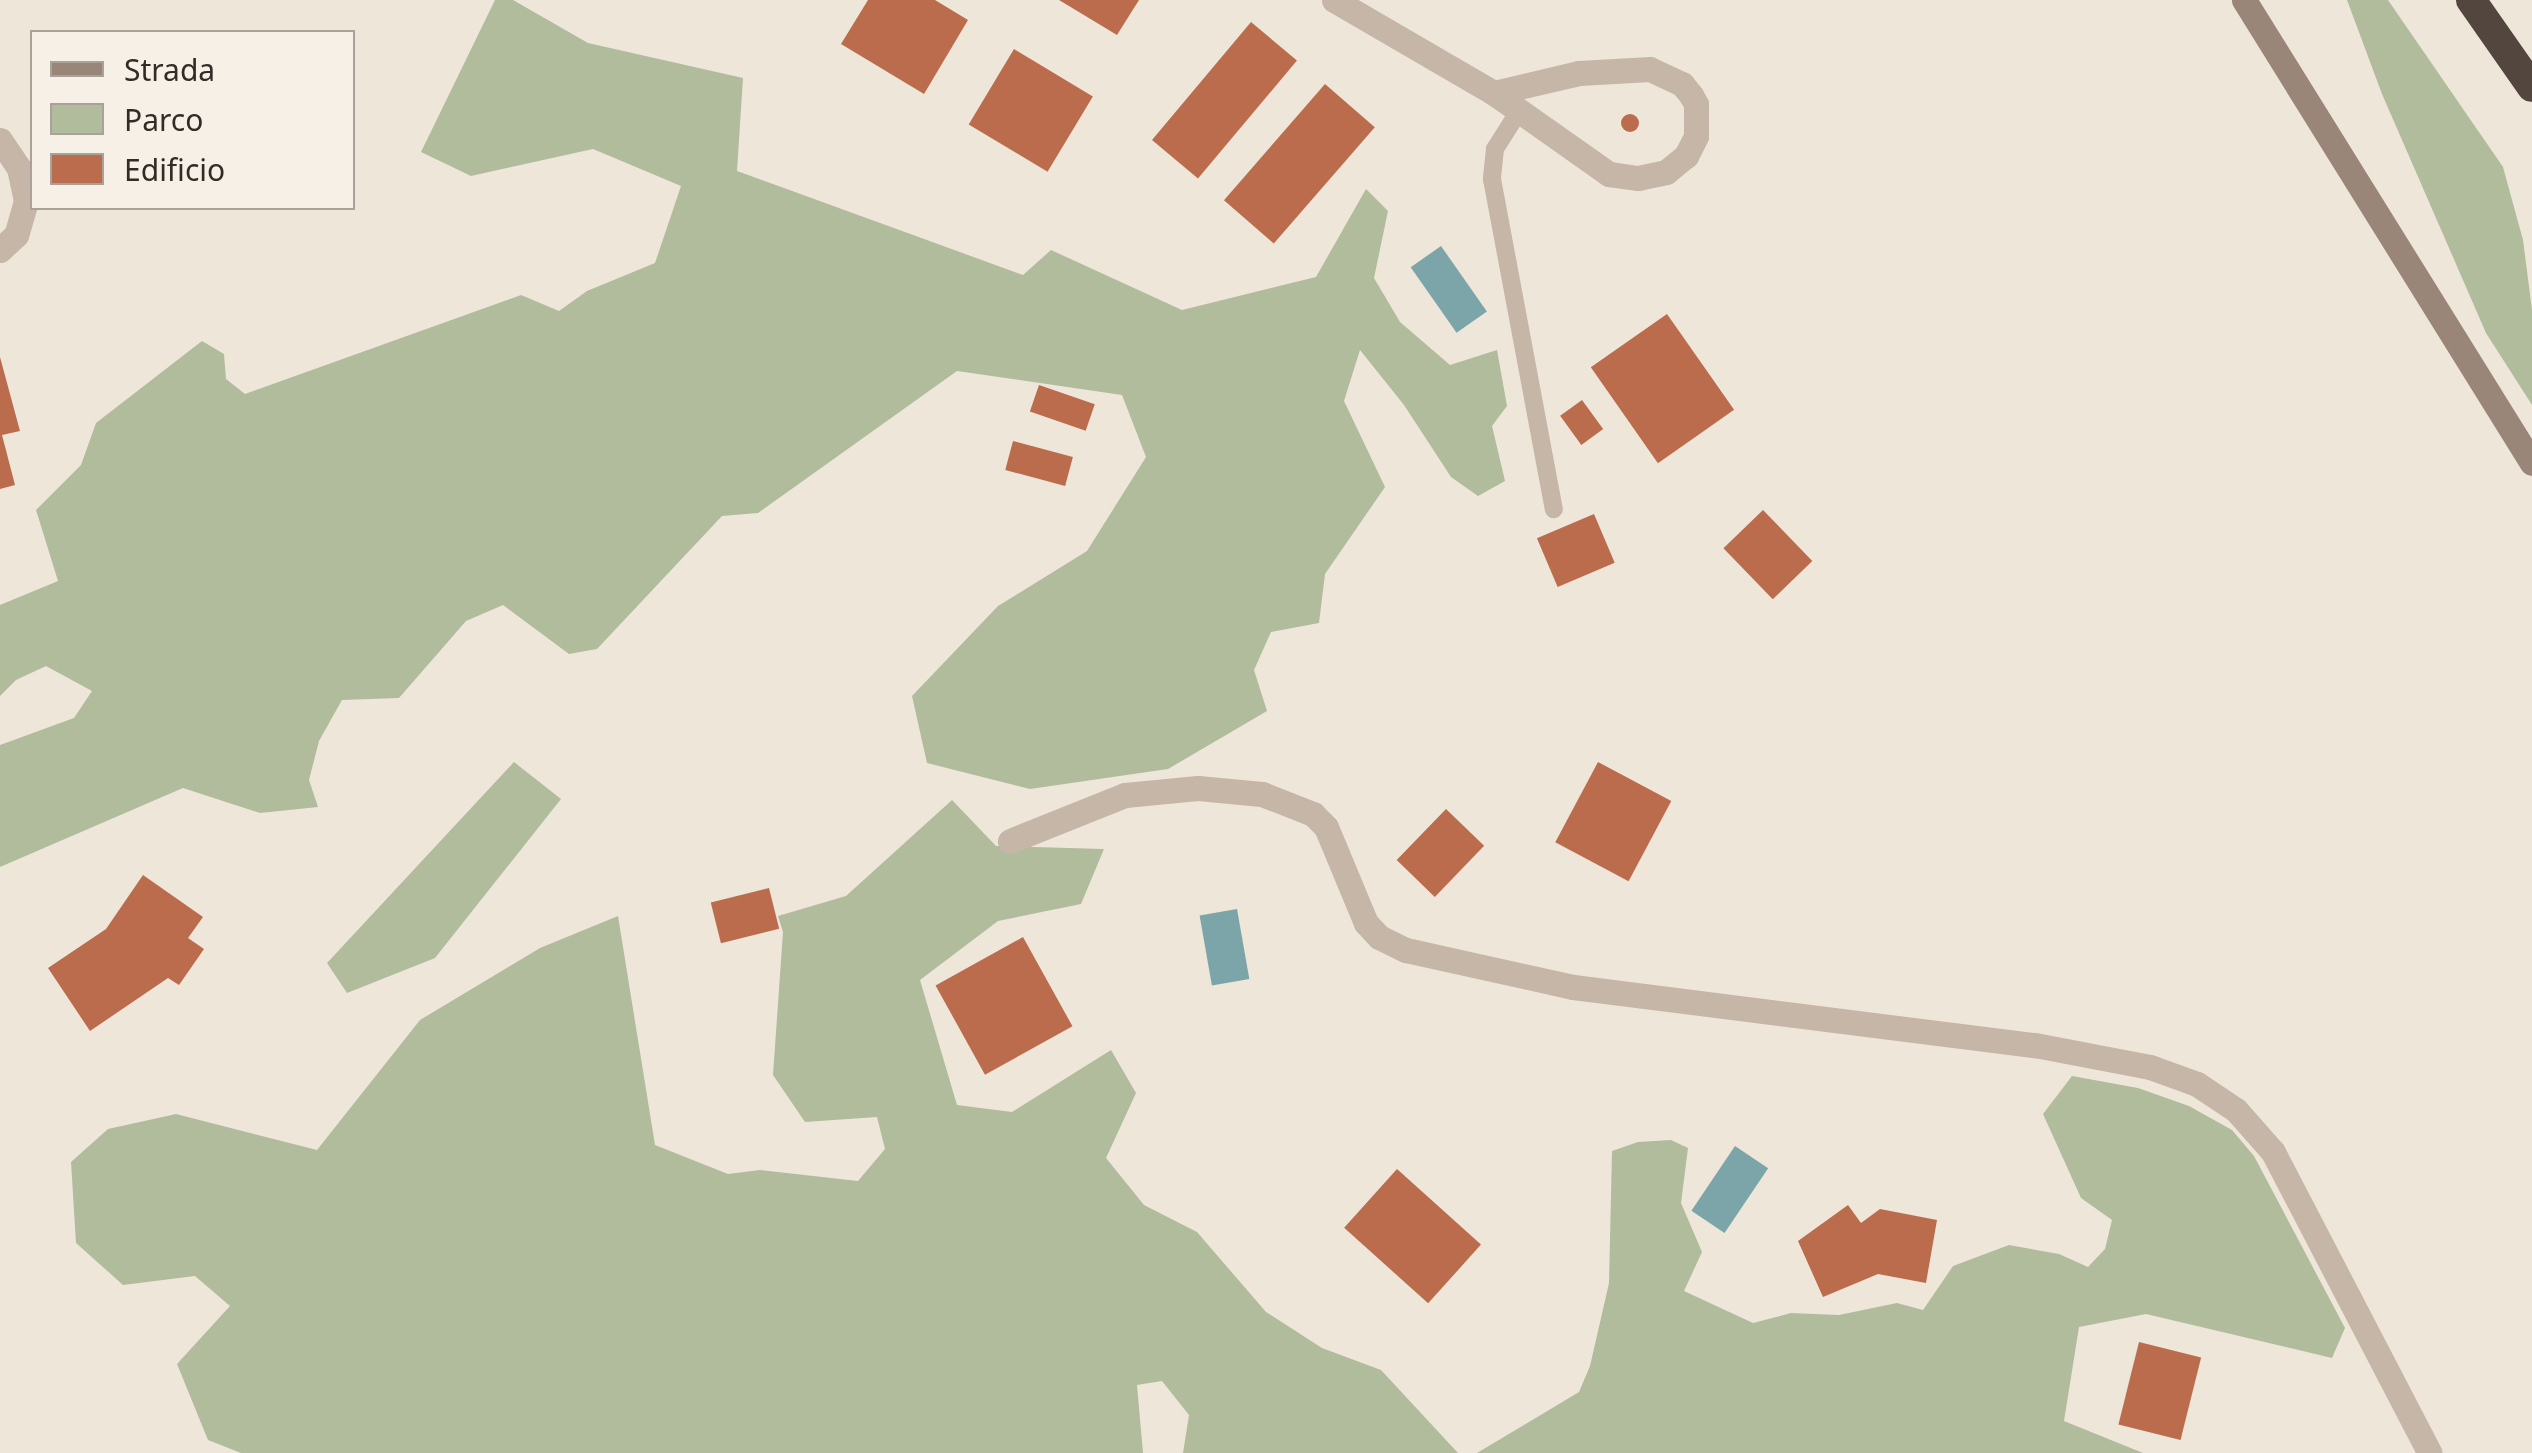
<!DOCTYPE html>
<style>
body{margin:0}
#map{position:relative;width:2532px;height:1453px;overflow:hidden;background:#efe6da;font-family:"Noto Sans",sans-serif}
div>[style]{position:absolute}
.green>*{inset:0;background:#b0bc9c}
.water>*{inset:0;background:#7ca5a9;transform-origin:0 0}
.building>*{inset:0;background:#ba6c4d;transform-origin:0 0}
.round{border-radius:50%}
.lane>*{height:18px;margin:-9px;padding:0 9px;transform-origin:9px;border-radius:9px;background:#c5b6a7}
.street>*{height:25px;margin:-12.5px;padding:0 12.5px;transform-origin:12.5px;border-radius:12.5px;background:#c5b6a7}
.secondary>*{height:25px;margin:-12.5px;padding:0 12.5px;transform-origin:12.5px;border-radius:12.5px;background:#998679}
.highway>*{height:30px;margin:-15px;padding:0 15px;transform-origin:15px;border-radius:15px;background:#53463f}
span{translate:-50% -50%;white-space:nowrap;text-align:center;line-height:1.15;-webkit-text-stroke:9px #f7f0e6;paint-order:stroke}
.legend{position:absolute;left:30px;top:30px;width:325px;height:180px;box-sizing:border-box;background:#f7f0e6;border:2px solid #a9a19a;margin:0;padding:12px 18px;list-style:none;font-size:30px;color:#332b27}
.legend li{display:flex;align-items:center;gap:20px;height:50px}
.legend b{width:50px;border:2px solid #a9a19a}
</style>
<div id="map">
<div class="green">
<div style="clip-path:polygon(495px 0,513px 0,588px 43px,743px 78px,737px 171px,1023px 275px,1051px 250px,1182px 310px,1316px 277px,1366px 189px,1388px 211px,1374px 278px,1400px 322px,1450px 365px,1497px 350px,1507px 406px,1492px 426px,1505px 481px,1478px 496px,1451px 477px,1404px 405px,1360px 350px,1344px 401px,1385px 487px,1325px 574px,1319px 623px,1271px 632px,1254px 670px,1267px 711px,1168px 769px,1030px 789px,927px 763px,912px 696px,998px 606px,1087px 551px,1146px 457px,1122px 395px,957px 371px,758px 513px,722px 516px,597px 649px,569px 654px,503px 605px,466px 621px,399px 698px,342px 700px,319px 741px,309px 780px,318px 807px,260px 813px,183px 788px,0 867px,0 745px,74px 718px,92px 691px,46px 666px,16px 680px,0 696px,0 605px,58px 581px,36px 510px,81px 465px,96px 423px,202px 341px,224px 354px,226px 379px,245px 394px,521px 295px,559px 311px,587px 291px,655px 263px,681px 186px,593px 149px,471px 176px,421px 152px)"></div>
<div style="clip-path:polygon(2347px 0,2388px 0,2503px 167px,2523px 240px,2532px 310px,2532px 405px,2486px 333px,2382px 94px)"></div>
<div style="clip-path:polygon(514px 762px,561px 799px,435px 958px,347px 993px,327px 963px)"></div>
<div style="clip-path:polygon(952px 800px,996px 846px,1104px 849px,1081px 904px,998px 921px,920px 980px,957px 1105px,1012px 1112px,1111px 1050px,1136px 1093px,1106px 1158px,1144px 1205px,1197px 1232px,1266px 1312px,1322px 1348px,1381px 1370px,1458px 1453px,1183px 1453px,1189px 1415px,1162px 1381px,1137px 1385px,1143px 1453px,241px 1453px,208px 1440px,177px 1364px,230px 1306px,195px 1276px,123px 1285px,76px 1243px,71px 1162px,108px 1129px,176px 1114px,317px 1150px,420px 1020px,540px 948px,618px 916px,655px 1145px,728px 1174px,760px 1170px,858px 1181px,885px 1149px,877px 1117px,805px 1122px,773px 1075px,783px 932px,778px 916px,846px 896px)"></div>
<div style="clip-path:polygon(2072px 1076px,2138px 1088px,2189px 1106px,2232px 1130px,2254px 1156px,2345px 1328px,2332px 1358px,2146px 1314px,2079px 1327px,2064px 1421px,2143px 1453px,1477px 1453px,1579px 1392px,1590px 1366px,1609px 1283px,1612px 1151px,1638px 1142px,1671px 1140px,1688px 1148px,1681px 1203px,1702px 1252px,1684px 1291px,1753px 1323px,1791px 1313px,1839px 1315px,1897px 1303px,1923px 1310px,1953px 1266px,2009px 1245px,2059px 1254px,2088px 1267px,2105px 1249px,2112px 1220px,2081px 1198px,2043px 1114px)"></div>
</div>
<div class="water">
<div style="left:1441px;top:246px;width:80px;height:37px;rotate:55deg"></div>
<div style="left:1237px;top:909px;width:71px;height:38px;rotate:80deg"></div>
<div style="left:1735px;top:1146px;width:40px;height:78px;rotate:34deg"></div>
</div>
<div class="building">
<div style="clip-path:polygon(868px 0,935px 0,968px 20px,924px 94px,841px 44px)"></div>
<div style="clip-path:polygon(1059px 0,1139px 0,1117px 35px)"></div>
<div style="left:1251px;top:22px;width:60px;height:154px;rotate:40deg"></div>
<div style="left:1014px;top:49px;width:92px;height:88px;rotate:31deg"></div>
<div style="left:1325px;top:84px;width:66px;height:154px;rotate:41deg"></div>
<div class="round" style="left:1621px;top:114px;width:18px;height:18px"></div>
<div style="left:1667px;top:314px;width:117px;height:93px;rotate:55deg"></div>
<div style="clip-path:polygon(0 357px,20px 431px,2px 435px,15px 485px,0 489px)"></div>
<div style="left:1039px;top:385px;width:59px;height:28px;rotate:19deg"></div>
<div style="left:1582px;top:400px;width:36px;height:27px;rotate:54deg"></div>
<div style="left:1013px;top:441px;width:62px;height:30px;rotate:15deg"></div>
<div style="left:1763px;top:510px;width:71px;height:55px;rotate:46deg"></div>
<div style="left:1594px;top:514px;width:53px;height:62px;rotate:67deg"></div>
<div style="left:1598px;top:762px;width:83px;height:91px;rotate:28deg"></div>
<div style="left:1446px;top:809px;width:53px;height:71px;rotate:44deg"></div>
<div style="clip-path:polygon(143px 875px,203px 917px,188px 938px,204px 949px,179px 985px,168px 978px,90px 1031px,48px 968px,106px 929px)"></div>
<div style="left:769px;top:888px;width:42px;height:60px;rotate:76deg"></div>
<div style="left:1023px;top:937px;width:102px;height:100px;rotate:61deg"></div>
<div style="left:1397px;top:1169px;width:113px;height:79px;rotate:42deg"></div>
<div style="clip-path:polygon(1848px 1205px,1861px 1223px,1880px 1209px,1937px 1220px,1926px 1283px,1878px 1274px,1823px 1297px,1798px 1241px)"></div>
<div style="left:2139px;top:1342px;width:64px;height:85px;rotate:14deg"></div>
</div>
<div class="lane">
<div style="left:1519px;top:111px;width:45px;rotate:122.3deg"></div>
<div style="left:1495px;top:149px;width:30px;rotate:96deg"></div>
<div style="left:1492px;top:179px;width:336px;rotate:79.4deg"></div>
</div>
<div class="street">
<div style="left:1334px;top:0;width:185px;rotate:30.2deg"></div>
<div style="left:1494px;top:93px;width:141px;rotate:35.2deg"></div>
<div style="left:1609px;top:174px;width:29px;rotate:8deg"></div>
<div style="left:1638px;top:178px;width:29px;rotate:-12deg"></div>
<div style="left:1666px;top:172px;width:26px;rotate:-39deg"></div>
<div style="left:1686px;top:156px;width:22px;rotate:-63deg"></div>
<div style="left:1696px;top:136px;width:32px;rotate:-90deg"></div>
<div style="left:1696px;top:104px;width:10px;rotate:-119deg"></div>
<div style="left:1691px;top:95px;width:14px;rotate:-129deg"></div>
<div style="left:1682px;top:84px;width:35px;rotate:-155deg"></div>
<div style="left:1650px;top:69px;width:71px;rotate:176.8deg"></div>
<div style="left:1579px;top:73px;width:87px;rotate:166.8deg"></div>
<div style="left:0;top:140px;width:34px;rotate:56deg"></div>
<div style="left:19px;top:168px;width:34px;rotate:78deg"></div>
<div style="left:26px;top:201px;width:35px;rotate:106deg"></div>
<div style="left:16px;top:235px;width:22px;rotate:137deg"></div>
<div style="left:1010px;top:841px;width:124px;rotate:-21.8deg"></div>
<div style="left:1125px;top:795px;width:73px;rotate:-5.5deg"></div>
<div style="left:1198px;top:788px;width:64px;rotate:5.4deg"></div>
<div style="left:1262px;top:794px;width:55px;rotate:21.4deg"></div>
<div style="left:1313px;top:814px;width:18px;rotate:45deg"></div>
<div style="left:1326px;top:827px;width:104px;rotate:67.4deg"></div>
<div style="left:1366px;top:923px;width:19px;rotate:47deg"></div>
<div style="left:1379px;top:937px;width:30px;rotate:26deg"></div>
<div style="left:1406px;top:950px;width:171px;rotate:12.5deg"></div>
<div style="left:1573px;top:987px;width:466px;rotate:7.2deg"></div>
<div style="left:2035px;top:1045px;width:117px;rotate:10.8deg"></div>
<div style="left:2150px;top:1067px;width:50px;rotate:19.9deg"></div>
<div style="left:2197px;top:1084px;width:47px;rotate:33.7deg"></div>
<div style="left:2236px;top:1110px;width:56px;rotate:48.6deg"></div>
<div style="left:2273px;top:1152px;width:339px;rotate:62.5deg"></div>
</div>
<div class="secondary">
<div style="left:2244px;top:0;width:545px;rotate:58.12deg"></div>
</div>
<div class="highway">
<div style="left:2471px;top:0;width:106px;rotate:55deg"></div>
</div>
<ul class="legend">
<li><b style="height:12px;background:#998679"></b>Strada</li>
<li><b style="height:28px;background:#b0bc9c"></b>Parco</li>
<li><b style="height:28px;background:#ba6c4d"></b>Edificio</li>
</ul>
</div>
